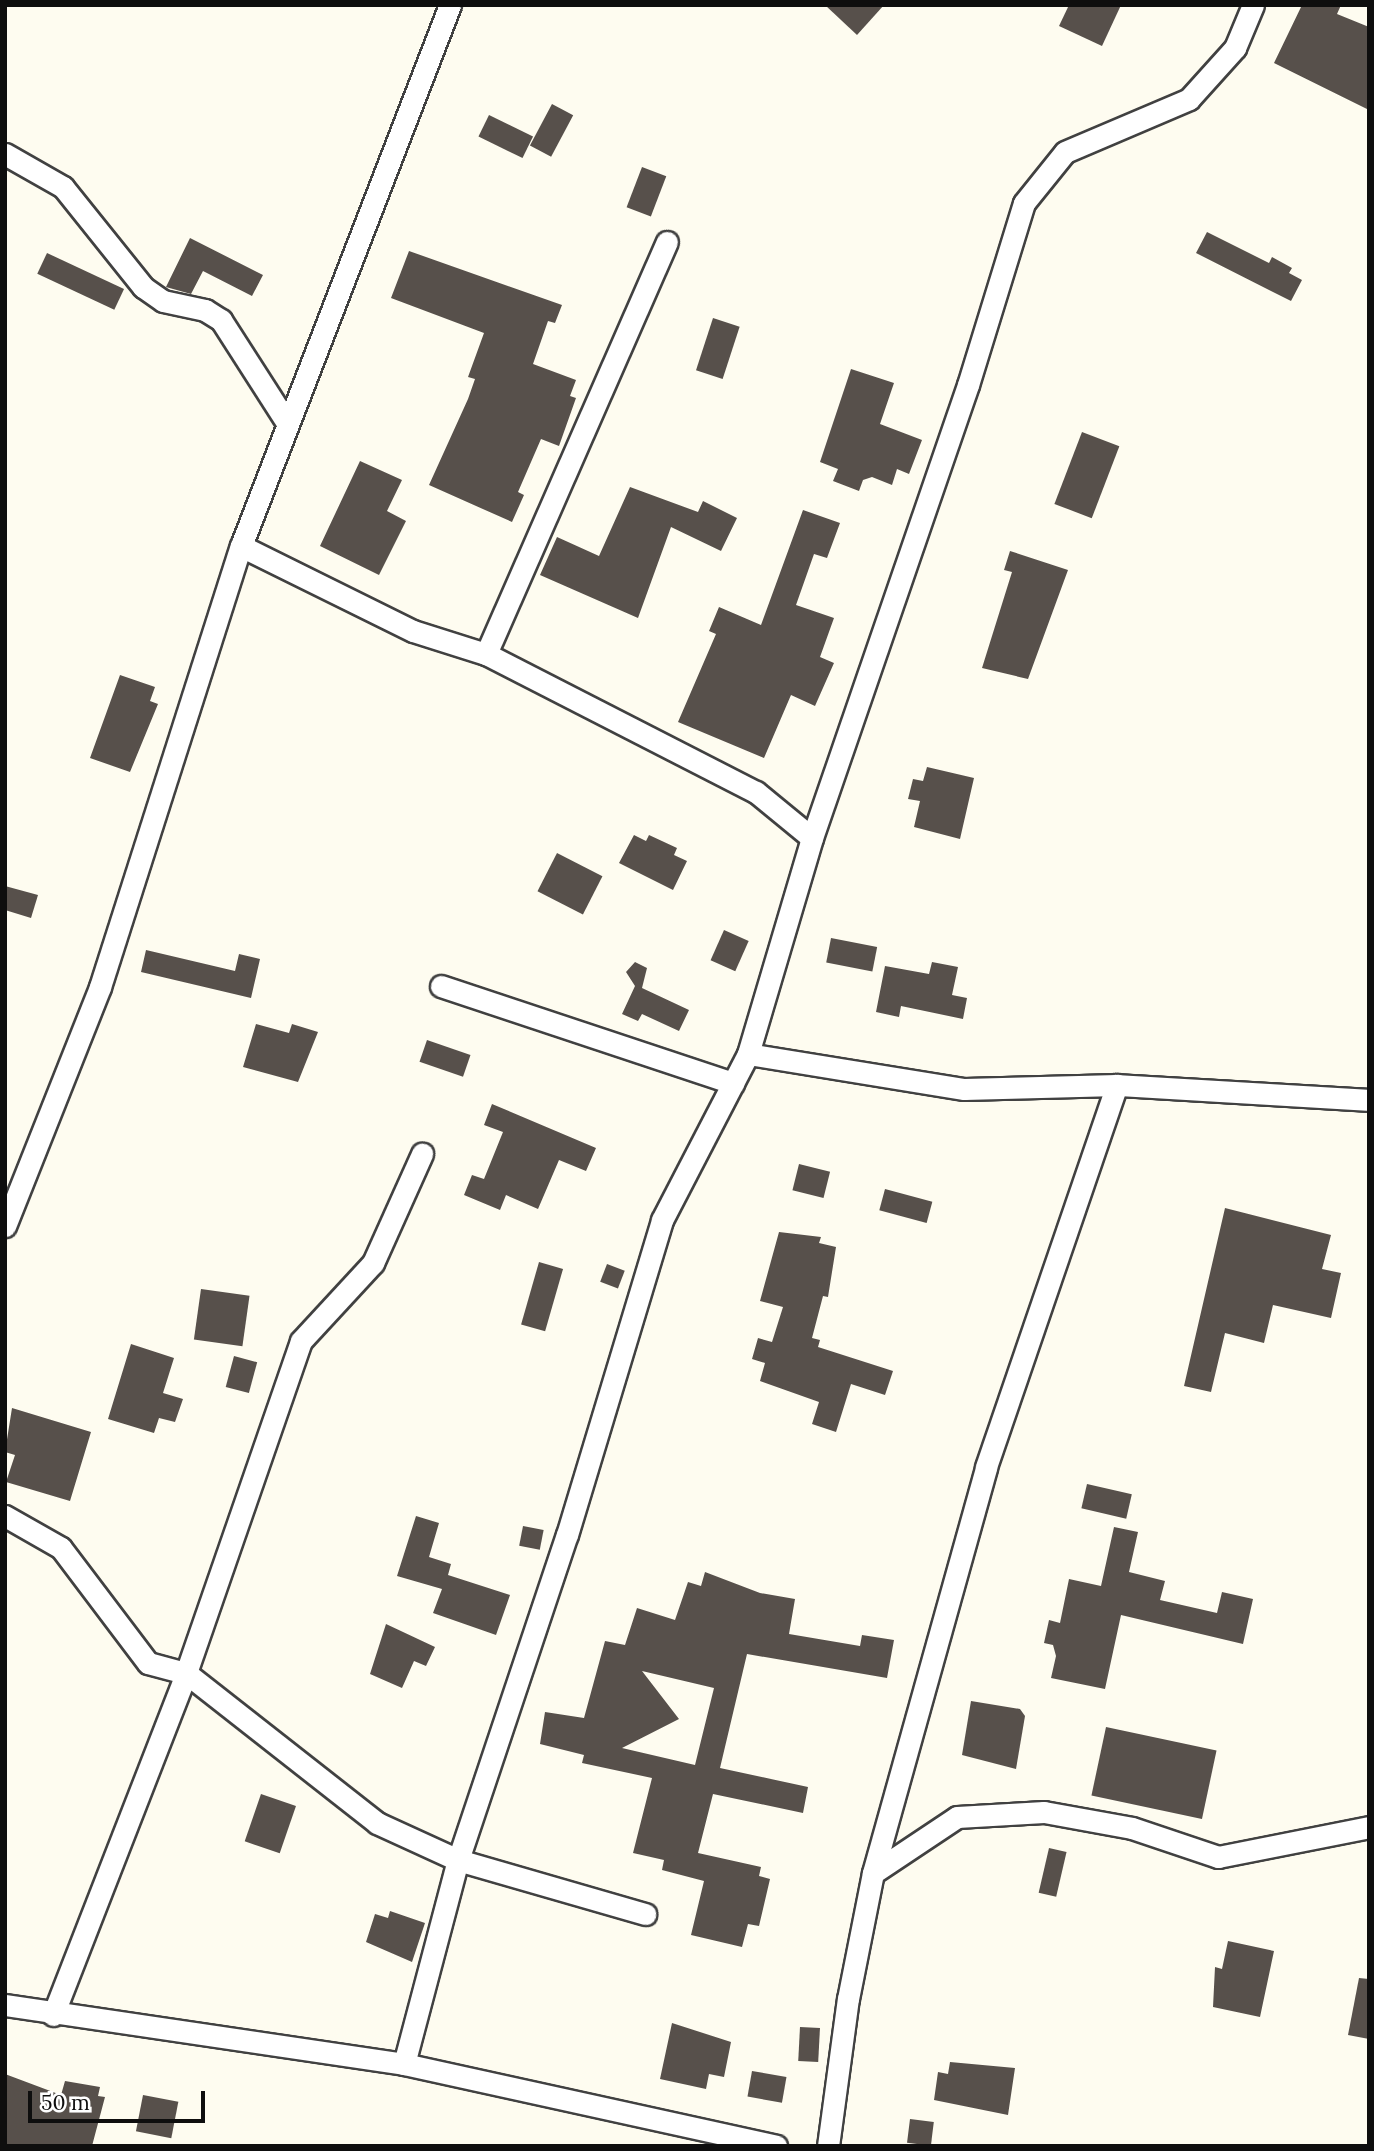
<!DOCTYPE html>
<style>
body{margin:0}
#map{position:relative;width:1374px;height:2151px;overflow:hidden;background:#fefcf0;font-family:Lora,serif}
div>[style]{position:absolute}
.building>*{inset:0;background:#57504b;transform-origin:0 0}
.roads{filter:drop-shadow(2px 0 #414141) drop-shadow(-2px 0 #414141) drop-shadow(0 2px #414141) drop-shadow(0 -2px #414141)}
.minor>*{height:21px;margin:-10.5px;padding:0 10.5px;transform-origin:10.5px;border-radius:10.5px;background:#fff}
span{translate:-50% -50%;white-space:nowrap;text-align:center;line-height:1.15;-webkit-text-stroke:7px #fff;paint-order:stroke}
.frame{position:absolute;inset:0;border:7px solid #0e0e0e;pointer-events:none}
.scale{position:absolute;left:28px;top:2091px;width:177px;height:32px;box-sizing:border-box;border:4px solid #0e0e0e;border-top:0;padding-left:9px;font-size:21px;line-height:24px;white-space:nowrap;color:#0e0e0e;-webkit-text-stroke:5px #fff;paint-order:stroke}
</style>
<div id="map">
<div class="building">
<div style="clip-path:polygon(825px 5px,884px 5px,857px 35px)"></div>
<div style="clip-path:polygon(1069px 5px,1121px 5px,1102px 46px,1059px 26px)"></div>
<div style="clip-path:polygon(1302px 5px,1341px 5px,1337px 14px,1369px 27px,1369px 110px,1274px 63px)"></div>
<div style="left:552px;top:104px;width:24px;height:47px;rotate:28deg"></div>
<div style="left:489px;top:115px;width:49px;height:24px;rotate:26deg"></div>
<div style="left:642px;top:167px;width:26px;height:43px;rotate:21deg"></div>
<div style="clip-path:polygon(1207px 232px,1269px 263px,1272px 257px,1292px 268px,1289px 273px,1302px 280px,1291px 301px,1196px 253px)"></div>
<div style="clip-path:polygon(190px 238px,263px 275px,252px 296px,203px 271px,191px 294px,166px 287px)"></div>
<div style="clip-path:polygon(409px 251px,562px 305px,555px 323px,548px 321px,533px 364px,576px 380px,570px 396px,576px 398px,559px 446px,541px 439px,518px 492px,524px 495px,512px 522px,429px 485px,468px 399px,475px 379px,468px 377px,484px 333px,391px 298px)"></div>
<div style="left:47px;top:253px;width:85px;height:23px;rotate:25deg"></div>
<div style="left:713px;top:318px;width:28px;height:55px;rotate:18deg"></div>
<div style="clip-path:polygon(851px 369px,894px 383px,880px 424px,922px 440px,909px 474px,897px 469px,892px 485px,872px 477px,863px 480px,859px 491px,833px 481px,838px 469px,820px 462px)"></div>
<div style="left:1082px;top:432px;width:40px;height:77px;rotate:21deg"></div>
<div style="clip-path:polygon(360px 461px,402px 480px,387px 511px,406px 521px,379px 575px,320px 546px)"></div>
<div style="clip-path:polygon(630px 487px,698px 512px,703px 501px,737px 518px,721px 551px,671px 527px,638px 618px,540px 575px,557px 537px,599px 556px)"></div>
<div style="clip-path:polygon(803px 510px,840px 523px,827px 558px,814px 554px,796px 605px,834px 618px,820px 657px,834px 663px,815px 706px,791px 695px,764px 758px,678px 722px,716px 634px,709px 631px,719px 607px,761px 625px)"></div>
<div style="clip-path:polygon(1010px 551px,1068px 570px,1028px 679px,982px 668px,1012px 572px,1004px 570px)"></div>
<div style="clip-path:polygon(120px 675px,155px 687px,150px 701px,158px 704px,130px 772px,90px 758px)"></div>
<div style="clip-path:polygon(927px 767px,974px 778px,960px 839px,914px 827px,920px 801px,908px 799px,913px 779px,923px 781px)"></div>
<div style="clip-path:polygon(634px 835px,646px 841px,649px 835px,677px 848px,674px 855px,687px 861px,673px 890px,619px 863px)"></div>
<div style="left:557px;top:853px;width:51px;height:43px;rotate:27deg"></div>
<div style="clip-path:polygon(5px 886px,38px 895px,31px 918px,5px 910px)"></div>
<div style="left:724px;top:930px;width:27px;height:33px;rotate:24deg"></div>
<div style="left:831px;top:938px;width:47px;height:25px;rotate:11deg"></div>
<div style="clip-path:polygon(146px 950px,235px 971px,239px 954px,260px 959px,251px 998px,141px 972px)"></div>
<div style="clip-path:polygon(635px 962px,647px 968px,642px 988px,689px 1010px,679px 1031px,642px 1014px,638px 1021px,622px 1014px,635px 986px,626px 972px)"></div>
<div style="clip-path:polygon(932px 962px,958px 967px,952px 995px,967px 998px,963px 1019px,901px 1006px,899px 1017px,876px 1012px,885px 966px,929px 974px)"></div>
<div style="clip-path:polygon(256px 1024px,289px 1033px,292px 1024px,318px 1032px,298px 1082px,243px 1067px)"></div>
<div style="left:427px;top:1040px;width:46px;height:23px;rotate:19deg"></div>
<div style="clip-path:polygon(492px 1104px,596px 1148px,586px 1171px,559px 1160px,538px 1209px,506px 1195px,500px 1210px,464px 1195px,472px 1175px,484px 1179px,503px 1132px,484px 1125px)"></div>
<div style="left:799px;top:1164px;width:32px;height:27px;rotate:14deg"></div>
<div style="left:885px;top:1189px;width:49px;height:22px;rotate:15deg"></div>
<div style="clip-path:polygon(1225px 1208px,1331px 1235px,1322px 1269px,1341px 1273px,1331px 1318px,1273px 1305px,1264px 1343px,1225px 1333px,1211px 1392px,1184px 1386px)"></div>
<div style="clip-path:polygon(779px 1232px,821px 1237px,819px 1243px,836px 1247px,828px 1297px,823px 1296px,812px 1338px,820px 1340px,818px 1347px,893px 1371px,885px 1395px,851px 1384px,836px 1432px,812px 1424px,819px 1402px,760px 1381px,765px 1363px,752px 1359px,758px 1338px,772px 1342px,783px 1307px,760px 1301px)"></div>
<div style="left:539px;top:1262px;width:25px;height:65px;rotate:16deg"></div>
<div style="left:607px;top:1264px;width:19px;height:19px;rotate:21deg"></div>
<div style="left:201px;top:1289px;width:49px;height:51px;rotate:8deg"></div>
<div style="clip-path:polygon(131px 1344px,174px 1358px,163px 1393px,183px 1399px,175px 1422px,159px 1418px,154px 1433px,108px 1419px)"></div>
<div style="left:234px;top:1356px;width:24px;height:32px;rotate:15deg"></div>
<div style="clip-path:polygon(12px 1408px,91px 1432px,70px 1501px,6px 1482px,15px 1455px,5px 1452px)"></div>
<div style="left:1087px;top:1484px;width:46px;height:25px;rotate:13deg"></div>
<div style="clip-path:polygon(416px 1516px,439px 1523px,429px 1557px,451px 1564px,448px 1575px,510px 1595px,496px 1635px,433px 1613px,442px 1589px,397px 1576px)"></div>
<div style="left:523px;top:1526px;width:21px;height:20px;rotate:11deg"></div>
<div style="clip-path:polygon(1114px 1527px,1138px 1532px,1129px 1572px,1165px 1581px,1160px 1600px,1217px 1613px,1222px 1592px,1253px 1599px,1243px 1644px,1121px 1615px,1105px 1689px,1051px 1678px,1056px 1656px,1053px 1645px,1044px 1643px,1049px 1620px,1060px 1623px,1069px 1579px,1101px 1586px)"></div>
<div style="clip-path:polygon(evenodd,705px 1572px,760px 1593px,795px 1599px,789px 1634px,860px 1646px,862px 1635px,894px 1640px,887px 1678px,747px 1654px,720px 1768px,808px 1787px,803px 1813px,713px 1794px,698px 1853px,761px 1867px,759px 1876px,770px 1879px,759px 1926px,748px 1924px,742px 1947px,691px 1935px,704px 1881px,662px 1870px,664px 1860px,633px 1853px,652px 1778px,582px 1763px,584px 1755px,540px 1744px,545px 1712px,584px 1718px,605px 1641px,625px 1645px,637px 1608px,675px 1620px,688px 1582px,701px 1586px,705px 1572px,642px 1671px,714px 1688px,695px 1765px,622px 1748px,679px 1719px,642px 1671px)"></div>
<div style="clip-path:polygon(386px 1624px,435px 1647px,426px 1666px,414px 1661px,402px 1688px,370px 1674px)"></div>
<div style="clip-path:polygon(971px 1701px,1020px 1709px,1025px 1716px,1016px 1769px,962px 1755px)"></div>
<div style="left:1106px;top:1727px;width:113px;height:70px;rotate:12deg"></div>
<div style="left:261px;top:1794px;width:37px;height:50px;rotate:19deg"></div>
<div style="left:1049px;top:1848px;width:18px;height:46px;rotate:13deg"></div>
<div style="clip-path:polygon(390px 1911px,425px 1923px,412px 1962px,366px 1942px,375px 1914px,388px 1918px)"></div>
<div style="clip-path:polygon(1228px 1941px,1274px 1951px,1260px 2017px,1213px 2007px,1215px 1967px,1222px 1969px)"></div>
<div style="clip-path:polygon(1359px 1978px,1369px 1979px,1369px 2039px,1348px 2035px)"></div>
<div style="clip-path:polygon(672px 2023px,731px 2042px,724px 2077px,709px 2074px,706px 2089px,660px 2079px)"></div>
<div style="left:800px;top:2027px;width:20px;height:34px;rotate:3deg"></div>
<div style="clip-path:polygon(950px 2062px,1015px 2068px,1008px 2115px,934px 2100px,938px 2072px,948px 2074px)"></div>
<div style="left:752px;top:2071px;width:35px;height:26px;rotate:10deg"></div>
<div style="clip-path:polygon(5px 2074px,61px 2095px,65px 2081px,100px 2087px,98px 2096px,105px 2097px,92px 2146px,5px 2146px)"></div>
<div style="left:143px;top:2095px;width:36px;height:37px;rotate:11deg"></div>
<div style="left:910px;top:2119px;width:24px;height:24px;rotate:7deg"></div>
</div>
<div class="roads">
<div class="minor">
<div style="left:5px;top:154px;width:67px;rotate:29.6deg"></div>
<div style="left:63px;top:187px;width:128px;rotate:51.3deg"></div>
<div style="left:143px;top:287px;width:24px;rotate:35deg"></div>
<div style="left:163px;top:301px;width:43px;rotate:12.1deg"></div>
<div style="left:205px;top:310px;width:19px;rotate:32deg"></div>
<div style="left:221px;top:320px;width:122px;rotate:57.3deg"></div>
<div style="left:241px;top:546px;width:192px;rotate:26.3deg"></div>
<div style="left:413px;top:631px;width:77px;rotate:17.5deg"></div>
<div style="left:486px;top:654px;width:303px;rotate:27.1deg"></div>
<div style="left:756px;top:792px;width:72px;rotate:39.4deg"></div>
<div style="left:486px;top:654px;width:450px;rotate:-66.3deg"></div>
<div style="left:441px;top:986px;width:308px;rotate:18.4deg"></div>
<div style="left:748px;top:1054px;width:219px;rotate:9.2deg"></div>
<div style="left:964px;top:1089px;width:153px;rotate:-1.5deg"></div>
<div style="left:1117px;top:1085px;width:252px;rotate:3.4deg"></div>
<div style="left:5px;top:1226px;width:257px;rotate:-68.3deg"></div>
<div style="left:100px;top:987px;width:463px;rotate:-72.3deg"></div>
<div style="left:241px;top:546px;width:580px;rotate:-68.88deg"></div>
<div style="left:5px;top:1516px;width:64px;rotate:29.7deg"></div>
<div style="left:61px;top:1548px;width:144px;rotate:52.9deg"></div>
<div style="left:148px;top:1663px;width:39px;rotate:15deg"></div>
<div style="left:186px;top:1673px;width:243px;rotate:38.1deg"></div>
<div style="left:377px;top:1823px;width:89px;rotate:24.6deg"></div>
<div style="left:458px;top:1860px;width:195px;rotate:16.1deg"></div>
<div style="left:873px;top:1873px;width:421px;rotate:-74.4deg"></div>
<div style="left:986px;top:1467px;width:404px;rotate:-71.1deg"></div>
<div style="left:5px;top:2005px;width:403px;rotate:8.4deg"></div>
<div style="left:404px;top:2064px;width:381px;rotate:12.4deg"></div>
<div style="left:53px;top:2015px;width:367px;rotate:-68.7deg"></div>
<div style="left:186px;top:1673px;width:351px;rotate:-70.9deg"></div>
<div style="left:301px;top:1341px;width:106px;rotate:-47.3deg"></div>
<div style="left:373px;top:1263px;width:120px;rotate:-65.8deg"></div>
<div style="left:404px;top:2064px;width:211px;rotate:-75.2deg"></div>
<div style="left:458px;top:1860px;width:343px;rotate:-71.5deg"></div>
<div style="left:567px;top:1535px;width:329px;rotate:-73.2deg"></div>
<div style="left:662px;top:1220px;width:187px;rotate:-62.6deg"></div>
<div style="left:748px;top:1054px;width:225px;rotate:-73.5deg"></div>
<div style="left:812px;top:838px;width:479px;rotate:-71deg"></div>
<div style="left:968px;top:385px;width:190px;rotate:-72.9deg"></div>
<div style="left:1024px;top:203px;width:65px;rotate:-51.2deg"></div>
<div style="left:1065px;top:152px;width:135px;rotate:-23.1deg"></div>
<div style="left:1189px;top:99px;width:69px;rotate:-48deg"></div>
<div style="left:1235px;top:48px;width:47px;rotate:-67.3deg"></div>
<div style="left:828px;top:2146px;width:148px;rotate:-82.3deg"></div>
<div style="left:848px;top:1999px;width:128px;rotate:-78.8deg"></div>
<div style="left:873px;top:1873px;width:101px;rotate:-33.7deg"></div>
<div style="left:957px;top:1817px;width:87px;rotate:-3.3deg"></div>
<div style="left:1044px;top:1812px;width:89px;rotate:10.3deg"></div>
<div style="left:1132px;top:1828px;width:91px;rotate:18.6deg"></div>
<div style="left:1218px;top:1857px;width:154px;rotate:-11.2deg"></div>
</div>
</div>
<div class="frame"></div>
<div class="scale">50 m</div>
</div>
